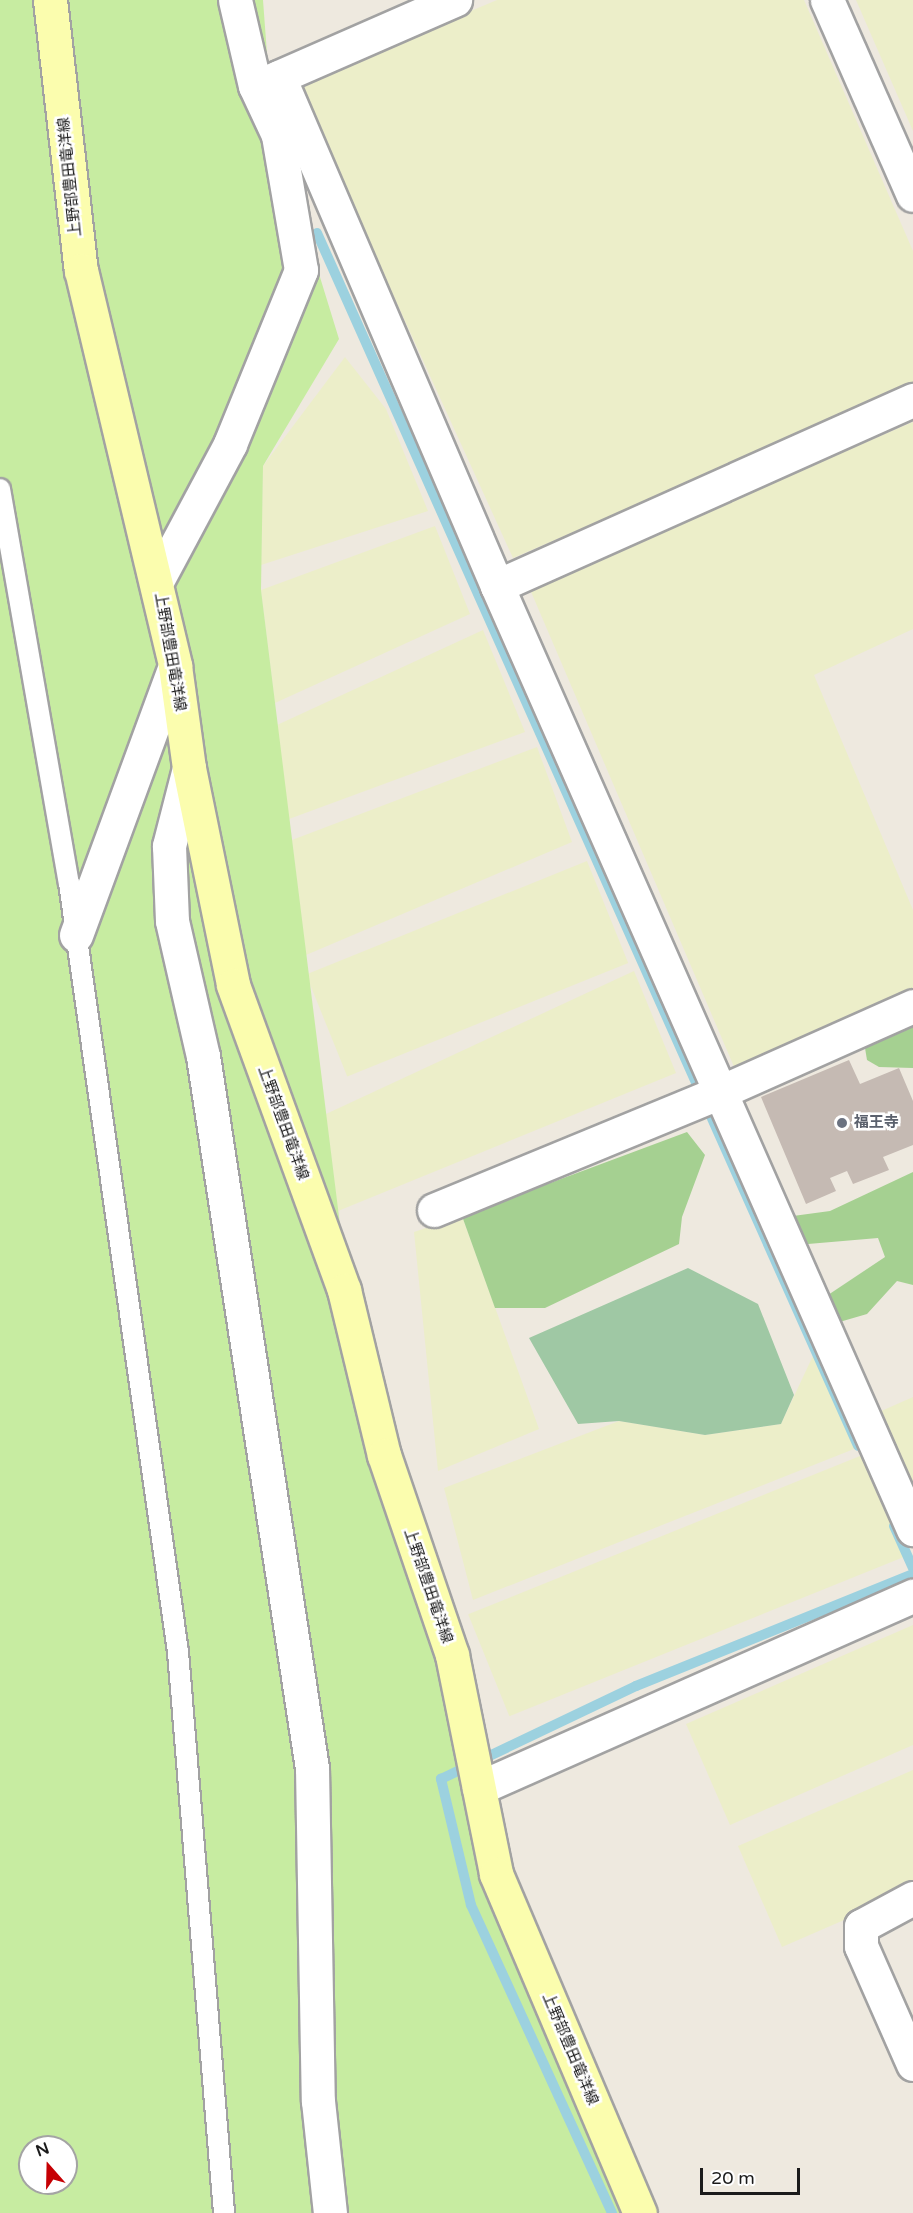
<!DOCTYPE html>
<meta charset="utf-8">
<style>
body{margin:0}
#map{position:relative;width:913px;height:2213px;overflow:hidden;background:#eee9df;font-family:"Varela Round","Noto Sans JP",sans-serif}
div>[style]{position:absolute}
.farmland>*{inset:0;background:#eceec9;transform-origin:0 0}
.grass>*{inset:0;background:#c7eca1}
.forest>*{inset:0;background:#a5d091}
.cemetery>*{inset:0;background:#9fc8a4}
.stream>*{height:10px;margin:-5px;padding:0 5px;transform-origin:5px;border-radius:5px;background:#9cd1df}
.building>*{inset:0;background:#c5bab3}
.roads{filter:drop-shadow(2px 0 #a2a2a2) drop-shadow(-2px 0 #a2a2a2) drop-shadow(0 2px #a2a2a2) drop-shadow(0 -2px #a2a2a2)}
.lane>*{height:20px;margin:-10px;padding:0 10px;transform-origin:10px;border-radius:10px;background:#fff}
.street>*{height:33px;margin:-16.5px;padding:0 16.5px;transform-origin:16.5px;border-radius:16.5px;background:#fff}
.secondary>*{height:33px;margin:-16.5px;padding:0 16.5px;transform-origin:16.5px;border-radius:16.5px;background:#fbfdae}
.dots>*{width:16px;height:16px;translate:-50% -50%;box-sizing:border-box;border:3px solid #fff;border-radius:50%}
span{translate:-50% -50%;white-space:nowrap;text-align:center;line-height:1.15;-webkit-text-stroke:5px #fff;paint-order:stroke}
.street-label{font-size:15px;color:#1b1b1b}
.worship-label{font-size:15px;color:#5b616d;font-weight:700}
.left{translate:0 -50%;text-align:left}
.north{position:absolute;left:18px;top:2135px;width:60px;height:60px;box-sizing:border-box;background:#fff;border:2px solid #a4a4a4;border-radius:50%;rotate:340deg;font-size:16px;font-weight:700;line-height:24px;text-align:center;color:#1b1b1b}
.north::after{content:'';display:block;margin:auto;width:21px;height:27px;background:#c60004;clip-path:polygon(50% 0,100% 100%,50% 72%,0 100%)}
.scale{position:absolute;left:700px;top:2168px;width:100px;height:27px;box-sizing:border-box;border:3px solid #1b1b1b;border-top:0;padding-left:8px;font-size:18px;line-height:21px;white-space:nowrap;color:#1b1b1b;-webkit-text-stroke:4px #fff;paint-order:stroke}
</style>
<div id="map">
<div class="farmland">
<div style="clip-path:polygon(497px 0,804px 0,913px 251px,913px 386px,513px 558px,297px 84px)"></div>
<div style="clip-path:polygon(856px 0,913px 0,913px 131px)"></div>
<div style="clip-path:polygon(345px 357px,386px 409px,428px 511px,261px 565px,263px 466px)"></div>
<div style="clip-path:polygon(913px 422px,913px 629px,814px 675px,913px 910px,913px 991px,735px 1069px,529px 587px)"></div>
<div style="clip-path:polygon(435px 526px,470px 614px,275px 703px,261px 590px)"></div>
<div style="clip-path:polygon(483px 630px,525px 732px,289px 819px,277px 725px)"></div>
<div style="clip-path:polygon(537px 747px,572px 842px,306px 955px,292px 840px)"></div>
<div style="left:587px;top:861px;width:110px;height:303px;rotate:68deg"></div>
<div style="clip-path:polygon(634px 971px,676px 1073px,338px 1211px,326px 1114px)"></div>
<div style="clip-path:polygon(462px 1216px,539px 1429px,438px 1471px,414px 1232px)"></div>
<div style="clip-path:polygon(818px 1345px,859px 1447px,473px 1600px,444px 1488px,619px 1421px,705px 1435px,781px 1424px)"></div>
<div style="clip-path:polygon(913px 1397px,913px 1490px,879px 1412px)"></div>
<div style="left:865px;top:1454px;width:110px;height:428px;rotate:68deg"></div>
<div style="clip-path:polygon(913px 1625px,913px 1745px,730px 1825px,686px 1724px)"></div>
<div style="clip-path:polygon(913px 1770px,913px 1890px,782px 1947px,738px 1846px)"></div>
</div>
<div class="grass">
<div style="clip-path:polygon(evenodd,0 0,263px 0,272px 121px,339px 339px,263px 466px,261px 590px,352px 1321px,509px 1906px,640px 2213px,0 2213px,0 0,30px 2147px,66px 2147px,66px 2183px,30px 2183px,30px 2147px)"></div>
</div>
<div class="forest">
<div style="clip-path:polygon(913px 1020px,913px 1068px,879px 1067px,867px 1060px,865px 1048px)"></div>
<div style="clip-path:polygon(687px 1132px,705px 1155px,682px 1217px,679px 1244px,545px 1308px,495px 1308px,462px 1216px)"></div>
<div style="clip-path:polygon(913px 1172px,913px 1285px,897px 1281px,867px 1314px,836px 1323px,825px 1297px,885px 1257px,878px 1238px,808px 1244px,793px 1216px,830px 1211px)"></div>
</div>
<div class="cemetery">
<div style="clip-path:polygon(688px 1268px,758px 1304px,794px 1395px,781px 1424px,705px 1435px,619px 1421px,578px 1424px,529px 1338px)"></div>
</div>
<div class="stream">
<div style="left:317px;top:233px;width:1328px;rotate:65.96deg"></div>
<div style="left:894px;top:1526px;width:46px;rotate:65.7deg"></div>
<div style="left:612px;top:2213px;width:339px;rotate:-114.6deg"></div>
<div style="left:471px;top:1905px;width:130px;rotate:-103.4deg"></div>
<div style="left:441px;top:1779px;width:216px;rotate:-25.5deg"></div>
<div style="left:636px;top:1686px;width:299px;rotate:-22deg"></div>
</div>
<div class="building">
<div style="clip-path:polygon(849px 1060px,860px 1084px,899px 1068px,913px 1101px,913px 1145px,883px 1157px,889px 1170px,853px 1184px,847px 1171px,830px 1178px,836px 1191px,806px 1204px,761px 1097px)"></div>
</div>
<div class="roads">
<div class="lane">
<div style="left:0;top:489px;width:400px;rotate:80.1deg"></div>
<div style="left:69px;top:883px;width:777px;rotate:81.93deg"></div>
<div style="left:178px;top:1652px;width:563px;rotate:85.31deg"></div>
</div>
<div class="street">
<div style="left:827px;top:0;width:213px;rotate:66.2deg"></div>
<div style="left:279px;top:77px;width:554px;rotate:66.81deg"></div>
<div style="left:497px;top:586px;width:1031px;rotate:66.2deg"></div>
<div style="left:260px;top:85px;width:213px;rotate:-23.6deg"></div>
<div style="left:157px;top:581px;width:155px;rotate:-61.9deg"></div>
<div style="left:230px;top:444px;width:188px;rotate:-67.8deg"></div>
<div style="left:301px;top:270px;width:137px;rotate:-99.7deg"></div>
<div style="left:278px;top:135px;width:54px;rotate:-115.1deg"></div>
<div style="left:255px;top:86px;width:88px;rotate:-103.1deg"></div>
<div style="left:497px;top:586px;width:456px;rotate:-24.1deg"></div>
<div style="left:189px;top:768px;width:81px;rotate:104.4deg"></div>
<div style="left:169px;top:846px;width:75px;rotate:87.7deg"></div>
<div style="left:172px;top:921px;width:139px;rotate:77.1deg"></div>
<div style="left:203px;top:1056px;width:720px;rotate:81.3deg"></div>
<div style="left:312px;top:1768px;width:333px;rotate:89deg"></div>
<div style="left:318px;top:2101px;width:113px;rotate:83.9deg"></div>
<div style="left:76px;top:935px;width:287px;rotate:-69.8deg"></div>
<div style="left:434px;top:1210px;width:309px;rotate:-22.4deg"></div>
<div style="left:720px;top:1092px;width:211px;rotate:-24deg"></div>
<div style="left:479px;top:1788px;width:475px;rotate:-23.9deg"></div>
<div style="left:913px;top:1898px;width:59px;rotate:151.7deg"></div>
<div style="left:861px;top:1926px;width:20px;rotate:90deg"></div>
<div style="left:861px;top:1946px;width:129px;rotate:66.2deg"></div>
</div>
<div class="secondary">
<div style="left:50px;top:0;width:272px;rotate:83.5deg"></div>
<div style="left:81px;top:270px;width:407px;rotate:76.6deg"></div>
<div style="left:175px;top:666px;width:103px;rotate:82.2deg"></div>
<div style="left:189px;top:768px;width:221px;rotate:78.5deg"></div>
<div style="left:233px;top:985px;width:325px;rotate:70deg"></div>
<div style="left:344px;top:1290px;width:170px;rotate:76.4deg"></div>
<div style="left:384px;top:1455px;width:211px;rotate:71.2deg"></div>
<div style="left:452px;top:1655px;width:223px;rotate:78.6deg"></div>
<div style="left:496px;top:1874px;width:368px;rotate:67deg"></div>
</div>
</div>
<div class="dots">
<div style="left:842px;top:1123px;background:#6b7280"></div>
</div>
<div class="street-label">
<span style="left:70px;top:177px;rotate:-96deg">上野部豊田竜洋線</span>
<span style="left:170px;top:652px;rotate:80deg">上野部豊田竜洋線</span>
<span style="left:283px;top:1123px;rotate:70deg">上野部豊田竜洋線</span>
<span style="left:428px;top:1586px;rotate:71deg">上野部豊田竜洋線</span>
<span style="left:570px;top:2049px;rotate:67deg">上野部豊田竜洋線</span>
</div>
<div class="worship-label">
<span class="left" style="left:854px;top:1123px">福王寺</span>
</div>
<div class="north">N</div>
<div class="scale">20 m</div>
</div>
